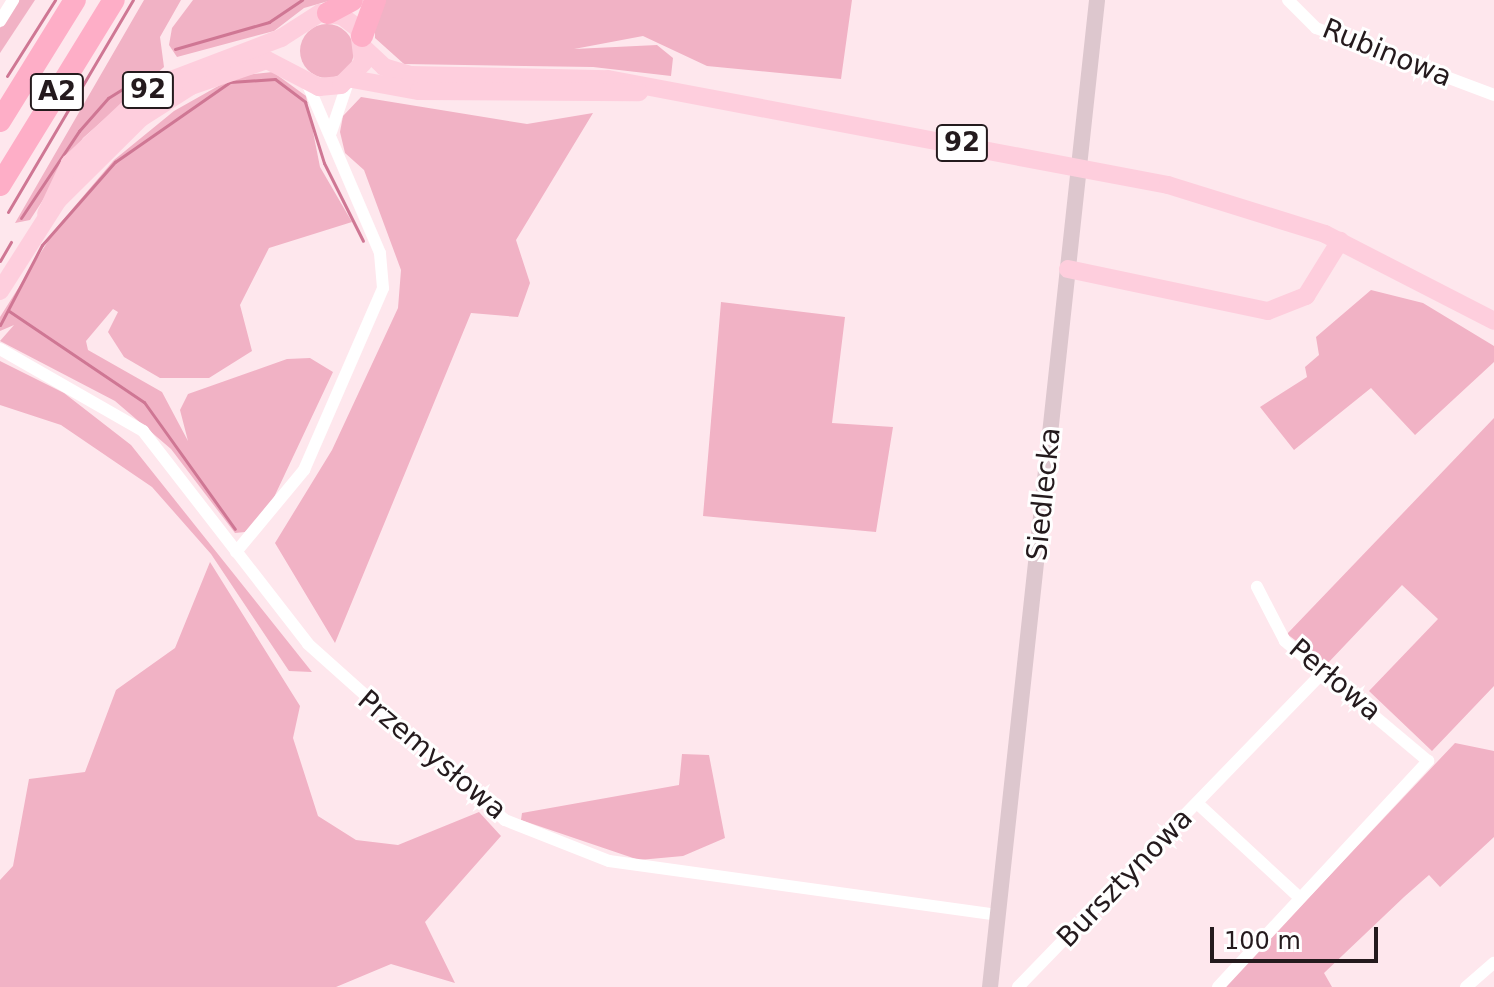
<!DOCTYPE html>
<meta charset="utf-8">
<style>
body{margin:0}
#map{position:relative;width:1494px;height:987px;overflow:hidden;background:#fee7ed;font-family:"DejaVu Sans",sans-serif}
div>[style]{position:absolute}
.green>*{inset:0;background:#f1b2c5}
.round{border-radius:50%}
.stream>*{height:3px;margin:-1.5px;padding:0 1.5px;transform-origin:1.5px;border-radius:1.5px;background:#cf7794}
.minor>*{height:12px;margin:-6px;padding:0 6px;transform-origin:6px;border-radius:6px;background:#fff}
.secondary>*{height:16px;margin:-8px;padding:0 8px;transform-origin:8px;border-radius:8px;background:#ddc7ce}
.primary>*{height:18px;margin:-9px;padding:0 9px;transform-origin:9px;border-radius:9px;background:#fecedd}
.motorway>*{height:22px;margin:-11px;padding:0 11px;transform-origin:11px;border-radius:11px;background:#feaec7}
span{translate:-50% -50%;white-space:nowrap;text-align:center;line-height:1.15;-webkit-text-stroke:6px #fff;paint-order:stroke}
.shield-label span{padding:2px 6px;background:#fff;border:2px solid;border-radius:6px;-webkit-text-stroke-width:0}
.shield-label{font-size:26px;color:#241a1d;font-weight:700}
.street-label{font-size:28px;color:#241a1d}
.scale{position:absolute;left:1210px;top:927px;width:168px;height:36px;box-sizing:border-box;border:4px solid #241a1d;border-top:0;padding-left:10px;font-size:24px;line-height:28px;white-space:nowrap;color:#241a1d;-webkit-text-stroke:6px #fff;paint-order:stroke}
</style>
<div id="map">
<div class="green">
<div style="clip-path:polygon(17px 0,35px 0,0 53px,0 28px)"></div>
<div style="clip-path:polygon(144px 0,181px 0,160px 37px,164px 67px,83px 138px,30px 220px,15px 223px)"></div>
<div style="clip-path:polygon(193px 0,332px 0,304px 8px,274px 31px,177px 57px,169px 45px,172px 28px)"></div>
<div style="clip-path:polygon(386px 0,852px 0,841px 79px,707px 66px,643px 36px,574px 49px,657px 45px,673px 58px,671px 76px,593px 67px,404px 64px,375px 38px,375px 17px)"></div>
<div class="round" style="left:300px;top:24px;width:54px;height:54px"></div>
<div style="clip-path:polygon(273px 72px,306px 96px,320px 167px,352px 222px,269px 248px,240px 305px,252px 351px,209px 378px,160px 378px,124px 357px,108px 332px,118px 312px,113px 309px,86px 341px,88px 350px,162px 392px,188px 441px,180px 410px,188px 394px,287px 359px,310px 358px,333px 372px,268px 510px,245px 532px,235px 533px,171px 449px,115px 401px,0 341px,14px 325px,0 331px,0 317px,57px 227px,114px 160px,174px 111px,236px 76px)"></div>
<div style="clip-path:polygon(361px 97px,527px 124px,593px 113px,516px 240px,530px 283px,518px 317px,471px 313px,335px 643px,275px 543px,332px 450px,398px 308px,401px 270px,364px 170px,345px 153px,340px 132px,343px 116px)"></div>
<div style="clip-path:polygon(1371px 290px,1423px 303px,1494px 346px,1494px 362px,1415px 435px,1371px 388px,1294px 450px,1260px 407px,1307px 377px,1305px 367px,1319px 355px,1316px 337px)"></div>
<div style="clip-path:polygon(721px 302px,845px 317px,832px 423px,893px 427px,876px 532px,703px 516px)"></div>
<div style="clip-path:polygon(0 361px,64px 393px,131px 445px,312px 672px,289px 671px,211px 554px,152px 487px,61px 425px,0 405px)"></div>
<div style="clip-path:polygon(1494px 418px,1494px 686px,1432px 751px,1369px 691px,1438px 619px,1402px 585px,1327px 664px,1287px 634px)"></div>
<div style="clip-path:polygon(210px 562px,300px 706px,293px 738px,318px 816px,356px 840px,398px 845px,479px 812px,501px 836px,425px 922px,455px 983px,391px 964px,336px 987px,0 987px,0 880px,13px 866px,29px 779px,85px 772px,116px 690px,175px 648px)"></div>
<div style="clip-path:polygon(1455px 743px,1494px 751px,1494px 837px,1440px 887px,1429px 875px,1404px 897px,1324px 973px,1332px 987px,1224px 987px)"></div>
<div style="clip-path:polygon(682px 754px,709px 755px,725px 838px,683px 856px,639px 860px,521px 820px,522px 813px,679px 785px)"></div>
</div>
<div class="stream">
<div style="left:175px;top:49px;width:98px;rotate:-16deg"></div>
<div style="left:269px;top:22px;width:40px;rotate:-34deg"></div>
<div style="left:7px;top:76px;width:90px;rotate:-57.7deg"></div>
<div style="left:8px;top:212px;width:246px;rotate:-59.5deg"></div>
<div style="left:21px;top:218px;width:105px;rotate:-56.3deg"></div>
<div style="left:79px;top:131px;width:44px;rotate:-48.7deg"></div>
<div style="left:108px;top:98px;width:44px;rotate:-31.9deg"></div>
<div style="left:0;top:261px;width:22px;rotate:-60deg"></div>
<div style="left:9px;top:311px;width:163px;rotate:34deg"></div>
<div style="left:144px;top:402px;width:156px;rotate:54.4deg"></div>
<div style="left:0;top:325px;width:90px;rotate:-62.3deg"></div>
<div style="left:42px;top:245px;width:111px;rotate:-48.7deg"></div>
<div style="left:115px;top:162px;width:140px;rotate:-34.8deg"></div>
<div style="left:230px;top:82px;width:45px;rotate:-3.8deg"></div>
<div style="left:275px;top:79px;width:38px;rotate:37deg"></div>
<div style="left:305px;top:102px;width:64px;rotate:72.7deg"></div>
<div style="left:324px;top:163px;width:87px;rotate:63.4deg"></div>
</div>
<div class="minor">
<div style="left:1288px;top:0;width:40px;rotate:45deg"></div>
<div style="left:1316px;top:28px;width:190px;rotate:20.6deg"></div>
<div style="left:0;top:21px;width:25px;rotate:-58deg"></div>
<div style="left:331px;top:132px;width:53px;rotate:-71.2deg"></div>
<div style="left:0;top:349px;width:165px;rotate:29.8deg"></div>
<div style="left:143px;top:431px;width:269px;rotate:52.2deg"></div>
<div style="left:308px;top:644px;width:264px;rotate:41.8deg"></div>
<div style="left:505px;top:820px;width:112px;rotate:21.5deg"></div>
<div style="left:609px;top:861px;width:392px;rotate:7.9deg"></div>
<div style="left:236px;top:552px;width:107px;rotate:-50.3deg"></div>
<div style="left:304px;top:470px;width:198px;rotate:-66.5deg"></div>
<div style="left:383px;top:288px;width:35px;rotate:-95deg"></div>
<div style="left:380px;top:253px;width:185px;rotate:-113.2deg"></div>
<div style="left:1197px;top:803px;width:139px;rotate:42.7deg"></div>
<div style="left:1018px;top:987px;width:438px;rotate:-45.9deg"></div>
<div style="left:1218px;top:987px;width:309px;rotate:-47.1deg"></div>
<div style="left:1428px;top:761px;width:187px;rotate:-140deg"></div>
<div style="left:1285px;top:641px;width:61px;rotate:-117.4deg"></div>
<div style="left:1466px;top:987px;width:37px;rotate:-41deg"></div>
</div>
<div class="secondary">
<div style="left:990px;top:987px;width:993px;rotate:-83.81deg"></div>
</div>
<div class="primary">
<div style="left:365px;top:49px;width:26px;rotate:43deg"></div>
<div style="left:384px;top:67px;width:28px;rotate:17deg"></div>
<div style="left:411px;top:75px;width:197px;rotate:1.2deg"></div>
<div style="left:608px;top:79px;width:570px;rotate:10.72deg"></div>
<div style="left:1168px;top:185px;width:164px;rotate:17.3deg"></div>
<div style="left:1325px;top:234px;width:190px;rotate:27.2deg"></div>
<div style="left:352px;top:79px;width:68px;rotate:10.2deg"></div>
<div style="left:419px;top:91px;width:220px;rotate:0.3deg"></div>
<div style="left:1068px;top:269px;width:204px;rotate:11.9deg"></div>
<div style="left:1268px;top:311px;width:41px;rotate:-21.5deg"></div>
<div style="left:1306px;top:296px;width:65px;rotate:-58.3deg"></div>
<div style="left:0;top:291px;width:108px;rotate:-57.5deg"></div>
<div style="left:58px;top:200px;width:117px;rotate:-44.7deg"></div>
<div style="left:141px;top:118px;width:59px;rotate:-32.6deg"></div>
<div style="left:191px;top:86px;width:80px;rotate:-18.9deg"></div>
<div style="left:267px;top:60px;width:59px;rotate:27.4deg"></div>
<div style="left:319px;top:87px;width:22px;rotate:-5deg"></div>
<div style="left:341px;top:85px;width:31px;rotate:-45deg"></div>
<div style="left:363px;top:63px;width:34px;rotate:-97deg"></div>
<div style="left:359px;top:29px;width:21px;rotate:-143deg"></div>
<div style="left:342px;top:16px;width:22px;rotate:-172deg"></div>
<div style="left:320px;top:13px;width:46px;rotate:147.3deg"></div>
<div style="left:281px;top:38px;width:140px;rotate:159.1deg"></div>
<div style="left:150px;top:88px;width:110px;rotate:136.8deg"></div>
<div style="left:70px;top:163px;width:56px;rotate:115.2deg"></div>
</div>
<div class="motorway">
<div style="left:328px;top:13px;width:27px;rotate:-28deg"></div>
<div style="left:362px;top:36px;width:38px;rotate:-70deg"></div>
<div style="left:0;top:121px;width:142px;rotate:-58.2deg"></div>
<div style="left:0;top:185px;width:217px;rotate:-58.4deg"></div>
</div>
<div class="shield-label">
<span style="left:148px;top:90px">92</span>
<span style="left:57px;top:92px">A2</span>
<span style="left:962px;top:143px">92</span>
</div>
<div class="street-label">
<span style="left:1387px;top:53px;rotate:22deg">Rubinowa</span>
<span style="left:1044px;top:494px;rotate:-84deg">Siedlecka</span>
<span style="left:1335px;top:680px;rotate:40deg">Perłowa</span>
<span style="left:432px;top:755px;rotate:40deg">Przemysłowa</span>
<span style="left:1125px;top:878px;rotate:-46deg">Bursztynowa</span>
</div>
<div class="scale">100 m</div>
</div>
